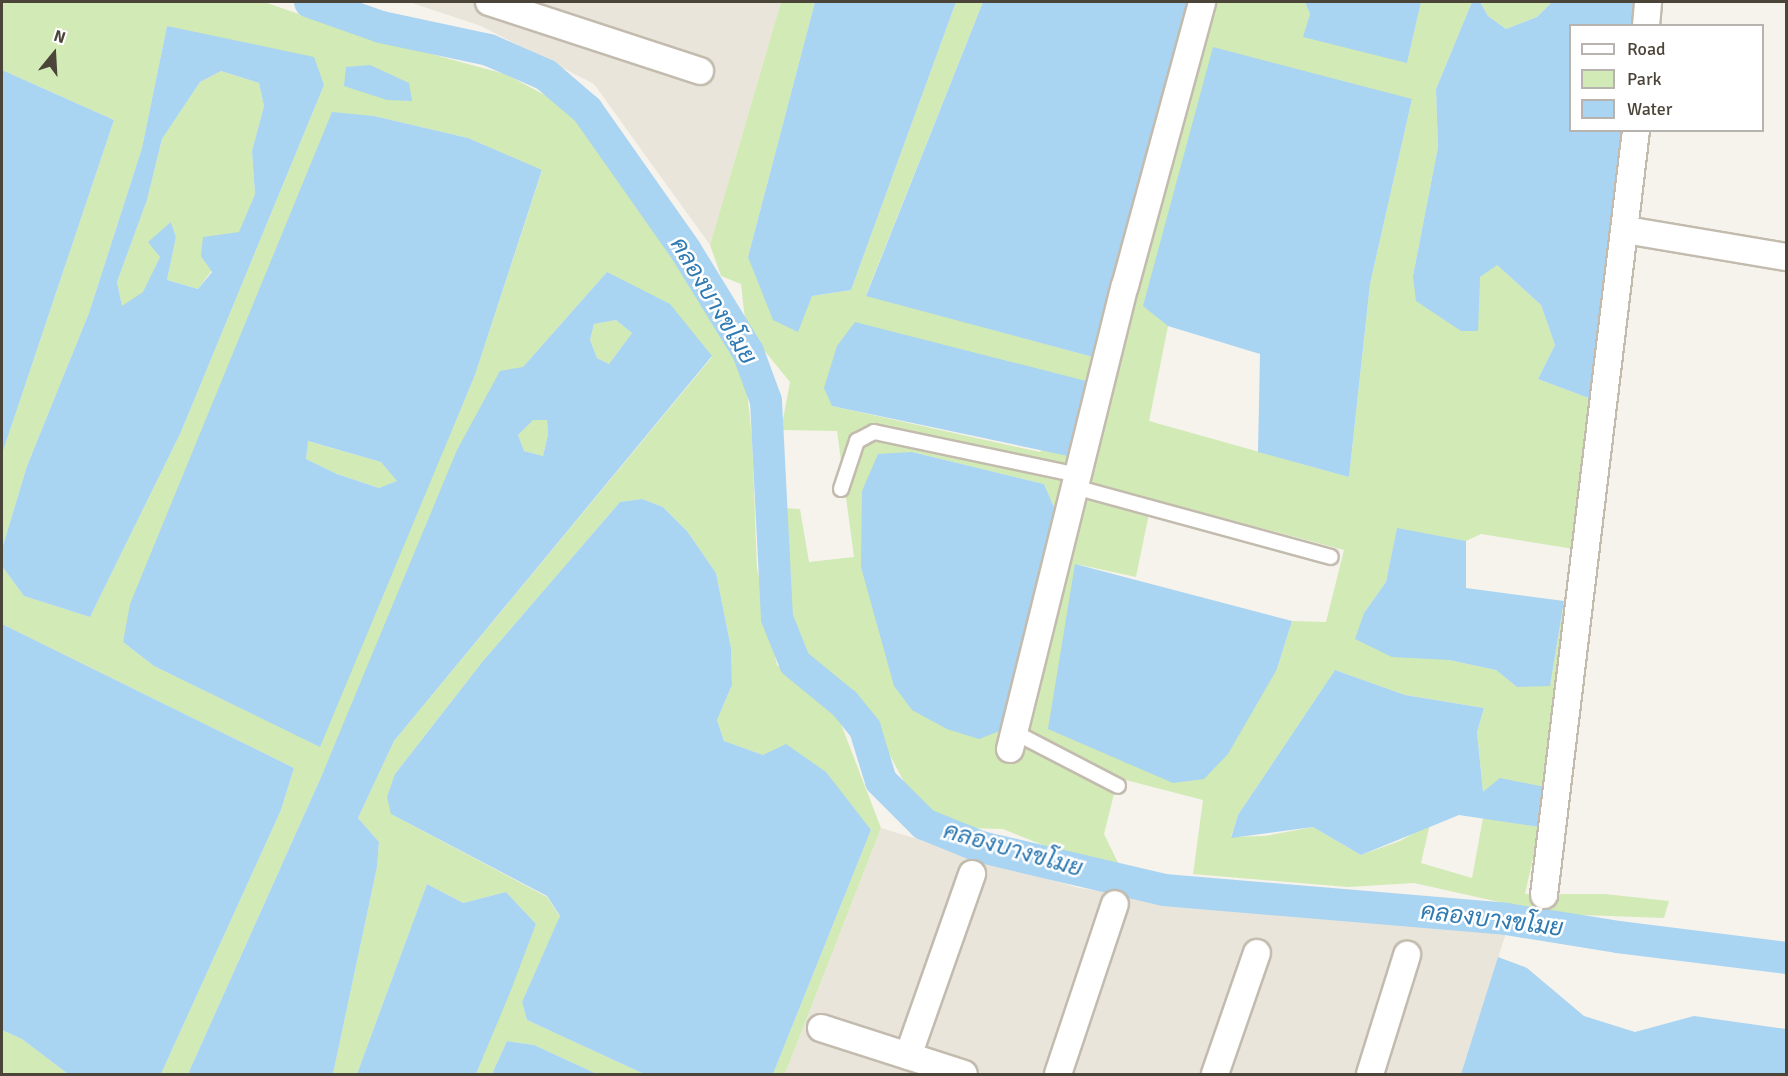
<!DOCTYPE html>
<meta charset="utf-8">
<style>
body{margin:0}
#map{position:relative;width:1788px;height:1076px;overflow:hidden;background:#f6f3ec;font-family:Signika,Sarabun,sans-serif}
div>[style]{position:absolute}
.residential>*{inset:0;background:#eae5da}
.green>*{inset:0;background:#d2eab5}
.water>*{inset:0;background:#a9d4f2}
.canal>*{height:32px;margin:-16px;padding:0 16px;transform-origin:16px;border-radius:16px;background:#a9d4f2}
.roads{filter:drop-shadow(2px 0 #c2bbae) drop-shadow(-2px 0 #c2bbae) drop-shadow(0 2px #c2bbae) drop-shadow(0 -2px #c2bbae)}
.lane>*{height:14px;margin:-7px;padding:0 7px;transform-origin:7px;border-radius:7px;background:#fff}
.street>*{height:26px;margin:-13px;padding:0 13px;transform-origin:13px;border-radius:13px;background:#fff}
span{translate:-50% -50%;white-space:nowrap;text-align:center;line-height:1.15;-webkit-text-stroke:5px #fff;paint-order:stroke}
.water-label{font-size:24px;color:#2e7ab2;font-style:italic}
.frame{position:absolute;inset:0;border:3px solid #4b4439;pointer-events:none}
.legend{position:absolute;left:1569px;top:24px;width:195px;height:108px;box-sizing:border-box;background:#fff;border:2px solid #b7b4b0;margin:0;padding:8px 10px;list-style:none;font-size:18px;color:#4b4439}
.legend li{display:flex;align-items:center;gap:12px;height:30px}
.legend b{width:30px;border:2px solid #b7b4b0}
.north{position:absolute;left:24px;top:24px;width:60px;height:60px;-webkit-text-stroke:4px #fff;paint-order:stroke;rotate:18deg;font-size:16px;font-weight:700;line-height:24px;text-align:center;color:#4b4439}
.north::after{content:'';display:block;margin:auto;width:21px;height:27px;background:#4b4439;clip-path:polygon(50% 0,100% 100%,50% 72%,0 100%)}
</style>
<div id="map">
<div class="residential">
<div style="clip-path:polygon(409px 2px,781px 2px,710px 245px,594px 84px,481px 26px)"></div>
<div style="clip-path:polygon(881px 828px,1079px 888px,1174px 901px,1506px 933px,1461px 1074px,785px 1074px)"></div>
</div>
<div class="green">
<div style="clip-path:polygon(evenodd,2px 2px,264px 2px,357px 34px,505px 74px,560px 103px,589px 128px,715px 325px,746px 381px,752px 438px,757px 568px,777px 665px,836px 711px,881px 828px,785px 1074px,773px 1074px,871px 830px,763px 755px,724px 741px,717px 720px,732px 685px,731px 648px,716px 573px,687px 531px,663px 507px,642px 499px,620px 502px,483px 661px,395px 774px,391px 814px,547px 897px,560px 917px,522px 1002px,527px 1020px,644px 1074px,597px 1074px,534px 1045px,507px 1041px,492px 1074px,476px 1074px,536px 924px,506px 892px,463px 903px,427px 884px,357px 1074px,333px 1074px,377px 867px,379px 842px,358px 818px,394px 741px,712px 357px,607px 272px,523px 367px,322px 775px,188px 1074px,161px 1074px,281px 810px,294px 768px,2px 624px,2px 566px,24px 596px,90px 617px,181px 432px,324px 85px,167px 26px,142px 148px,89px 313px,27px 466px,2px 549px,2px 454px,114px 120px,2px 70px,2px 2px,332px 113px,374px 116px,468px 138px,542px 171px,475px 375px,319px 746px,154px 666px,123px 642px,131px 604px,332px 113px)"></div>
<div style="clip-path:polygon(evenodd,781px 2px,815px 2px,748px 257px,812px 296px,851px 290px,956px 2px,983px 2px,866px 295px,1093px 357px,1190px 2px,1305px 2px,1310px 14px,1304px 37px,1407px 62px,1421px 2px,1472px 2px,1436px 89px,1438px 147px,1413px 276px,1480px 277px,1496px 264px,1541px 305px,1555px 345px,1538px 379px,1594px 400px,1580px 550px,1481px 534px,1466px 541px,1397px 529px,1386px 582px,1364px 613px,1449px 660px,1496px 670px,1517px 687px,1550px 685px,1564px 601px,1574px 604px,1550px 788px,1483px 792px,1477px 732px,1484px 708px,1405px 695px,1335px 670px,1238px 815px,1231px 837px,1265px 836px,1313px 827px,1361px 855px,1400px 841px,1430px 824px,1421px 863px,1472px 878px,1483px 818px,1540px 827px,1525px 894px,1605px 894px,1669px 901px,1664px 918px,1553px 914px,1414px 883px,1348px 887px,1193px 874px,1203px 800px,1118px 778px,1104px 834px,1121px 869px,1087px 863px,1003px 829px,967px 828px,930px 815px,909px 791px,872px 722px,801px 654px,784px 590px,782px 508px,800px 509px,809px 562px,854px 557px,837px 431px,781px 430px,790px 382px,746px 328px,741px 284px,721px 276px,710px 245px,781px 2px,1412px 99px,1370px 284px,1349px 477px,1149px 421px,1168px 326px,1412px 99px,781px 2px,1086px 381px,1040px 452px,832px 406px,1086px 381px,781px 2px,912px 452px,1044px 484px,1056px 512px,912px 452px,781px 2px,1152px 499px,1344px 550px,1326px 622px,1292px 621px,1277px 669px,1076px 564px,1136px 577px,1152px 499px)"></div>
<div style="clip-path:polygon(1480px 2px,1552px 2px,1537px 17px,1506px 29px,1488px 16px)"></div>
<div style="clip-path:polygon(221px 71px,259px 83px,264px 106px,252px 151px,255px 194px,239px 233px,198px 289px,167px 280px,176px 237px,171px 222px,160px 257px,143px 293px,122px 307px,117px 282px,147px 200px,162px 139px,200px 82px)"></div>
<div style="clip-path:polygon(616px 320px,632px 333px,609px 364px,597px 358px,590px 340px,594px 324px)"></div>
<div style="clip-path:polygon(532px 420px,547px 420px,548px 434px,543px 456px,524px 451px,518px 435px)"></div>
<div style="clip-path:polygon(307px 441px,381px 462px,398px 481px,379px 488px,337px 474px,306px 459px)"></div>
<div style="clip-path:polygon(2px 1030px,22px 1039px,68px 1074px,2px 1074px)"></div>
</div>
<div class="water">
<div style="clip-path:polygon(815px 2px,956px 2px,851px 290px,812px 296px,798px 332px,773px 320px,748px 257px)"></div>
<div style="clip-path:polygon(983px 2px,1190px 2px,1093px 357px,866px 296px)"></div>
<div style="clip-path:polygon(1305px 2px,1421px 2px,1407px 63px,1303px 37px,1310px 14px)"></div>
<div style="clip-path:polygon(1472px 2px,1480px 2px,1488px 16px,1506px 29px,1537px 17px,1552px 2px,1635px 2px,1633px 25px,1570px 26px,1570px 130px,1622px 131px,1594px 400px,1538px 379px,1555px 345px,1541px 305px,1497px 265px,1480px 277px,1478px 331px,1461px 331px,1416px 301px,1413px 276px,1438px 147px,1436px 89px)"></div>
<div style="clip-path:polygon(evenodd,167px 26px,314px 57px,324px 85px,181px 432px,90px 617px,24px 596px,2px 566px,2px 549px,27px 466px,89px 313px,142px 148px,167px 26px,221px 71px,259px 83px,264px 106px,252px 151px,255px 194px,239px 232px,203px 237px,201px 256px,212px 272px,198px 289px,167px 280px,176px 237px,171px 222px,148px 242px,160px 257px,143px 292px,122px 306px,117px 282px,147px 200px,162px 139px,200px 82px,221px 71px)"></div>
<div style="clip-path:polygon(1213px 47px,1412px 99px,1370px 284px,1349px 477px,1258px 452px,1260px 354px,1168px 326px,1143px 306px)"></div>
<div style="clip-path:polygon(370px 65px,409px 83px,412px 101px,387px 100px,344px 86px,346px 67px)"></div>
<div style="clip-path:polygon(2px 70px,114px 120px,2px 454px)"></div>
<div style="clip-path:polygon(evenodd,332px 112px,374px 116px,468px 138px,542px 170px,475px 375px,320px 747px,154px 666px,123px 642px,130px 604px,332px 112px,308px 441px,381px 462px,397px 481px,379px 488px,337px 474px,306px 459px,308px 441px)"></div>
<div style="clip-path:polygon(evenodd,607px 272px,670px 304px,712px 356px,394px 741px,358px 818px,379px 842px,377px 867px,333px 1074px,188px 1074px,322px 775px,457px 450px,500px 371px,523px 367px,607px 272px,616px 320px,632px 333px,609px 364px,597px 358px,590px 340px,594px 324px,616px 320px,607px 272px,533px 420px,547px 420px,548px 434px,543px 456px,524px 451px,518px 435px,533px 420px)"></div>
<div style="clip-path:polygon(855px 322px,1086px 381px,1073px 457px,832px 406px,824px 388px,837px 346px)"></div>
<div style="clip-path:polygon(912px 452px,1044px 484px,1056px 512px,1005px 729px,979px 739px,947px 729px,912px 710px,894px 686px,861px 567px,862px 491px,878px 454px)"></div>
<div style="clip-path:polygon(642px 499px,663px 507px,687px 531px,716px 573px,731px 648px,732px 685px,717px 720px,724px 741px,763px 755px,786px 744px,826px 772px,871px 830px,773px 1074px,644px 1074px,527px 1020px,522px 1002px,560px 916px,547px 896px,391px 814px,387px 797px,395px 774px,483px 661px,620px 502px)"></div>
<div style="clip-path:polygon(1397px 528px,1466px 541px,1466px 588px,1564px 601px,1550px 686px,1517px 687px,1496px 670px,1449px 660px,1392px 657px,1355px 639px,1364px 613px,1386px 582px)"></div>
<div style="clip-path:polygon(1075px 564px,1292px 621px,1277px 669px,1228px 754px,1204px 779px,1173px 783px,1048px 729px)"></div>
<div style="clip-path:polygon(2px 624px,294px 768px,281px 810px,161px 1074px,68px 1074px,22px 1039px,2px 1030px)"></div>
<div style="clip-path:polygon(1335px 670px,1405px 695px,1484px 708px,1477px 732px,1483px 792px,1500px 778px,1550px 788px,1540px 827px,1459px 815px,1361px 855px,1313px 827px,1231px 838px,1238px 815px)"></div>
<div style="clip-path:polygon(427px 884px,463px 903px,506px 892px,536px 924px,511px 990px,476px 1074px,357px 1074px)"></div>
<div style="clip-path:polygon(1498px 957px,1527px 968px,1584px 1016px,1635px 1032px,1694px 1016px,1786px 1029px,1786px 1074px,1461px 1074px)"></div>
<div style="clip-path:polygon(507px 1041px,534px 1045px,597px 1074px,492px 1074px)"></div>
</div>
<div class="canal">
<div style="left:310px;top:2px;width:75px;rotate:19.4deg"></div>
<div style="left:381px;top:27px;width:110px;rotate:12deg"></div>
<div style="left:489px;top:50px;width:62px;rotate:23.7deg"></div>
<div style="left:546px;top:75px;width:54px;rotate:40.5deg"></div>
<div style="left:587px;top:110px;width:172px;rotate:54.9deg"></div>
<div style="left:686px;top:251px;width:119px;rotate:58.5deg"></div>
<div style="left:748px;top:352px;width:52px;rotate:69.8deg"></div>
<div style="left:766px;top:401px;width:217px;rotate:87.1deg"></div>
<div style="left:777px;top:618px;width:48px;rotate:68.2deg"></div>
<div style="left:795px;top:663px;width:65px;rotate:39.4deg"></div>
<div style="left:845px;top:704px;width:32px;rotate:51deg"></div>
<div style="left:865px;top:729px;width:54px;rotate:72.9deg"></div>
<div style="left:881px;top:781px;width:61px;rotate:45deg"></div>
<div style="left:924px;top:824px;width:61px;rotate:22deg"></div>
<div style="left:981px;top:847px;width:188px;rotate:13.2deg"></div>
<div style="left:1164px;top:890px;width:343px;rotate:4.8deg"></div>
<div style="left:1506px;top:919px;width:113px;rotate:9.1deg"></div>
<div style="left:1618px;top:937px;width:169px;rotate:7.1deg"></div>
</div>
<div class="roads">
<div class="lane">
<div style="left:1075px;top:487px;width:265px;rotate:15.3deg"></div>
<div style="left:841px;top:489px;width:51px;rotate:-71.6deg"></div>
<div style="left:857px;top:441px;width:19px;rotate:-28deg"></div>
<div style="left:874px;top:432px;width:208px;rotate:11.9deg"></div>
<div style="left:1014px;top:732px;width:117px;rotate:27.4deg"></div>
</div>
<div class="street">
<div style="left:489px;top:2px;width:222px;rotate:18.1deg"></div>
<div style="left:1646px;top:26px;width:24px;rotate:-85deg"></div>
<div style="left:1626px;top:230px;width:162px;rotate:9.6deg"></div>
<div style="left:1010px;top:749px;width:477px;rotate:-76.1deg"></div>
<div style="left:1125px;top:286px;width:294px;rotate:-74.8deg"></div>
<div style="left:1544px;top:895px;width:771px;rotate:-83.14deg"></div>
<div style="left:821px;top:1028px;width:150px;rotate:17.8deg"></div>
<div style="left:908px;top:1056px;width:193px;rotate:-70.6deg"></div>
<div style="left:1058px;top:1074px;width:179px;rotate:-71.5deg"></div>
<div style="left:1215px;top:1074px;width:128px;rotate:-70.9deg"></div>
<div style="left:1370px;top:1074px;width:125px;rotate:-72.7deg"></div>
</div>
</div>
<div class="water-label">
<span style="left:713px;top:301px;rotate:59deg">คลองบางขโมย</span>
<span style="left:1013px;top:850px;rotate:16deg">คลองบางขโมย</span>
<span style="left:1492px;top:920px;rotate:7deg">คลองบางขโมย</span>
</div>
<div class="frame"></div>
<ul class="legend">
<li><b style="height:8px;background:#fff"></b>Road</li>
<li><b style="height:16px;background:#d2eab5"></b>Park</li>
<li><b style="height:16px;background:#a9d4f2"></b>Water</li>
</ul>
<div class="north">N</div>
</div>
